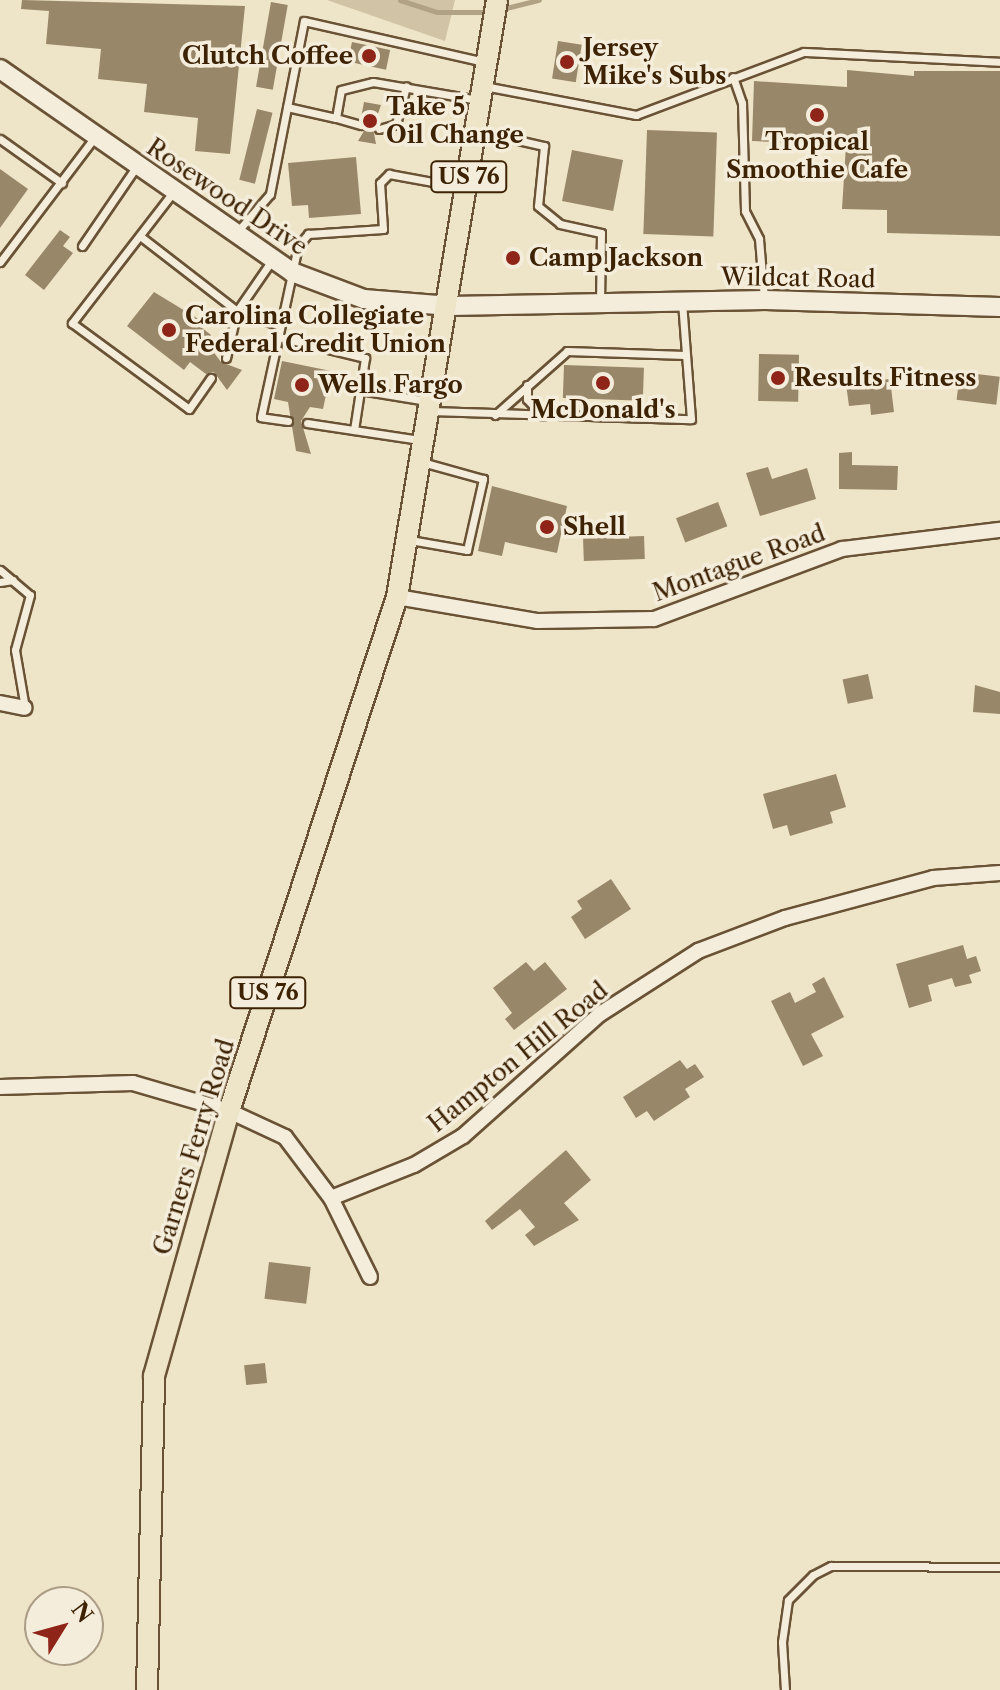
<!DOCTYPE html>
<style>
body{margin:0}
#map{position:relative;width:1000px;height:1690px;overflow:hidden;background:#eee4c7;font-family:"Libre Caslon Text",serif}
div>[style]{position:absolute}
.green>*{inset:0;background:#d0c3a6}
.stream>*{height:5px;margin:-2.5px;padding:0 2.5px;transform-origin:2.5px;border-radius:2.5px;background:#b2a285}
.building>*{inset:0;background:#998769;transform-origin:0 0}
.roads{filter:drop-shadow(2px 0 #695235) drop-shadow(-2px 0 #695235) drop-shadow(0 2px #695235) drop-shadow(0 -2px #695235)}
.lane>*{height:7px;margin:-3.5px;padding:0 3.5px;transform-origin:3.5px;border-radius:3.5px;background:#f4eddb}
.street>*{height:14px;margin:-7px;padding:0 7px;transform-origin:7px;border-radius:7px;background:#f4eddb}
.secondary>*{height:18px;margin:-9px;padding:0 9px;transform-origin:9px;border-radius:9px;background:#f4eddb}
.primary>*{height:20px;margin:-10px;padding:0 10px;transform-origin:10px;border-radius:10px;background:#eee4c7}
.dots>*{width:22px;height:22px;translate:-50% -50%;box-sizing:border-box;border:4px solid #f4eddb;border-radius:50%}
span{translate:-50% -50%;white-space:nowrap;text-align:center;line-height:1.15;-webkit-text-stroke:7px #f4eddb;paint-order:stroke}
.shield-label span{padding:2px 6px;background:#f4eddb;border:2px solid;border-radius:6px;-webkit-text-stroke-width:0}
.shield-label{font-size:22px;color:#3d2204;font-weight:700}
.poi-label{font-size:24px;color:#3d2204;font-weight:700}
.left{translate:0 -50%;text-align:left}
.right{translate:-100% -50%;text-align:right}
.street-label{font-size:24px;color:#3d2204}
.north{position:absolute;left:24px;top:1586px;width:80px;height:80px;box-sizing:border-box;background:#f4eddb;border:2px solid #ab9c85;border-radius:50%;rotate:53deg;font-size:22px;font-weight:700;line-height:32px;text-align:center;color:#3d2204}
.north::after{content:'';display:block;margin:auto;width:28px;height:36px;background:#8f2418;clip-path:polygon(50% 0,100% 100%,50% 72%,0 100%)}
</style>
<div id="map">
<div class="green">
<div style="clip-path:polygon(327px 0,455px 0,445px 41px)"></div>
</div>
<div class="stream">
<div style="left:400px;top:0;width:39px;rotate:18deg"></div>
<div style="left:437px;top:12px;width:51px"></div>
<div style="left:502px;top:9px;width:38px;rotate:-14deg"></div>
</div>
<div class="building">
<div style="clip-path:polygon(22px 0,245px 6px,230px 154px,195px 151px,198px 118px,144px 112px,147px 84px,98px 79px,101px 49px,46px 44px,49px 11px,21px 9px)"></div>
<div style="left:271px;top:2px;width:17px;height:86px;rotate:10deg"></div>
<div style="left:558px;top:41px;width:24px;height:38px;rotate:9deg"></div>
<div style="left:352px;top:42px;width:39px;height:20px;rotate:12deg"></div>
<div style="clip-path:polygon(847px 70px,914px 76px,914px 71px,1000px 71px,1000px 236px,887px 233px,887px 210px,842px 209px,846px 145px,752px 141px,754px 81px,847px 87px)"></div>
<div style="clip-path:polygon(364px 102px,381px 105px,373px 128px,376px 144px,358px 141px,367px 126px,361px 118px)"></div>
<div style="left:257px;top:109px;width:16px;height:73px;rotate:14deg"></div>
<div style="left:647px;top:130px;width:70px;height:104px;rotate:2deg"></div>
<div style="left:572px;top:150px;width:52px;height:52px;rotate:11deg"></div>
<div style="clip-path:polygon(356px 157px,361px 214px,309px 218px,308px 205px,292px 206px,288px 163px)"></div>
<div style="clip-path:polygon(0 169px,28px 189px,0 228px)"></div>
<div style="clip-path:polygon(60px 230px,70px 237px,63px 246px,73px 253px,44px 290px,25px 275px)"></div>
<div style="clip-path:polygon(154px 292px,200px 320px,197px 324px,211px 335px,206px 342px,221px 362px,242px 370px,227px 390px,214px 372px,206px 374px,190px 362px,184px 370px,127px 326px)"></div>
<div style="left:759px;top:354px;width:40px;height:47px;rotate:1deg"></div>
<div style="clip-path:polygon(282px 361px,331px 371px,323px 409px,310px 407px,301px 421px,311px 454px,296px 451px,288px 402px,274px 399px)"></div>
<div style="left:564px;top:365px;width:80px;height:33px;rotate:2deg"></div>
<div style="left:960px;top:372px;width:40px;height:28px;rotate:7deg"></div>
<div style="clip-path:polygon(890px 379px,894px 412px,871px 415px,870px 404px,849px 406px,846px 384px)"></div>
<div style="clip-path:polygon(852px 452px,852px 465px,898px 466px,897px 490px,839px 489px,839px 453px)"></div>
<div style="clip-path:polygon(768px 467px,772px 479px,807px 468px,816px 499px,760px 516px,746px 473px)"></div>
<div style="clip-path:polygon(492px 486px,567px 506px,557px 553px,505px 542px,502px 556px,478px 551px)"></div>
<div style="left:718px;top:502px;width:26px;height:45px;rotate:69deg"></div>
<div style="left:644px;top:536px;width:23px;height:61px;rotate:88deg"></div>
<div style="left:868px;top:674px;width:25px;height:26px;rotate:78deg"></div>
<div style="clip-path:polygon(975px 685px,1000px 692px,1000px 714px,973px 712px)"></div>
<div style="clip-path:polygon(836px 774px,846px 807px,830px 812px,833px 823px,790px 836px,787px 825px,773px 829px,763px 794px)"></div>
<div style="clip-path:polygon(611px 879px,631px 909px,585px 939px,571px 917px,582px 909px,577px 901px)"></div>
<div style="clip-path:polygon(963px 945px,967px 959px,976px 956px,981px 971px,969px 975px,972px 983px,955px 987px,952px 978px,928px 985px,932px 1001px,909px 1008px,896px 964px)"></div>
<div style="clip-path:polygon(526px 962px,534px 971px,545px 962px,567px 989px,514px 1030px,505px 1019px,512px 1013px,493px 988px)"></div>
<div style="clip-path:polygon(824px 977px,844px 1017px,811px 1034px,823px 1056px,803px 1066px,771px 1001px,790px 992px,795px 1003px,816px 992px,812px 984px)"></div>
<div style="clip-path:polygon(680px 1060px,687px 1069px,695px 1064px,704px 1077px,685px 1089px,690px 1097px,654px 1121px,647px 1111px,636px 1118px,623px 1097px)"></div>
<div style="clip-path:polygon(566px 1150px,591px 1180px,564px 1203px,579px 1220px,534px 1246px,525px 1235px,535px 1227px,520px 1209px,492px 1230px,485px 1221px)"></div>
<div style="left:269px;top:1262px;width:42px;height:37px;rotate:7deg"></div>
<div style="left:265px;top:1363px;width:20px;height:21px;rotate:84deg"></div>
</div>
<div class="roads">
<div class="lane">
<div style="left:733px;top:77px;width:28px;rotate:71deg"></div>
<div style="left:742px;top:103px;width:108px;rotate:88.4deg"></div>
<div style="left:745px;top:211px;width:31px;rotate:63deg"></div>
<div style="left:759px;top:239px;width:59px;rotate:85.2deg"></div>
<div style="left:484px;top:86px;width:155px;rotate:10.8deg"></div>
<div style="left:636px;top:115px;width:179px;rotate:-20.6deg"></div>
<div style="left:804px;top:52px;width:196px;rotate:2.9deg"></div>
<div style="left:287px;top:107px;width:50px;rotate:12.7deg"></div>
<div style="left:336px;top:118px;width:28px;rotate:-80deg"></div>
<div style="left:341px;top:90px;width:33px;rotate:-14deg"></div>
<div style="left:373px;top:82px;width:107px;rotate:9.7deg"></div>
<div style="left:336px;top:118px;width:26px;rotate:16deg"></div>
<div style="left:379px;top:129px;width:18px;rotate:-16deg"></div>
<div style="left:396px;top:124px;width:39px;rotate:-75deg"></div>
<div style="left:478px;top:131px;width:68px;rotate:12.8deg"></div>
<div style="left:544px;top:146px;width:60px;rotate:95.7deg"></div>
<div style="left:538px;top:206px;width:28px;rotate:39deg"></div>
<div style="left:560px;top:224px;width:42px;rotate:12.4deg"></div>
<div style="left:601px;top:233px;width:69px;rotate:90.8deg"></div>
<div style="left:0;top:139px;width:76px;rotate:35.4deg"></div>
<div style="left:174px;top:191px;width:167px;rotate:127.7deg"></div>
<div style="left:72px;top:323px;width:145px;rotate:36.3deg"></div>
<div style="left:189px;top:409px;width:38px;rotate:-55deg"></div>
<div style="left:237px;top:232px;width:50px;rotate:-49deg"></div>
<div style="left:270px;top:194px;width:176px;rotate:-78.9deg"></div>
<div style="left:304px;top:21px;width:185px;rotate:12.8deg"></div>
<div style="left:140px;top:236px;width:123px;rotate:37.7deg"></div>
<div style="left:237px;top:311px;width:43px;rotate:18.9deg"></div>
<div style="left:82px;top:246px;width:96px;rotate:-55.6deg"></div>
<div style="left:0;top:262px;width:157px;rotate:-52.8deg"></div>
<div style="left:275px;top:336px;width:93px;rotate:13.7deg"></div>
<div style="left:365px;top:358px;width:73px;rotate:98.7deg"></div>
<div style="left:226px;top:358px;width:48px;rotate:-76.8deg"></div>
<div style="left:237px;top:311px;width:62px;rotate:-55.5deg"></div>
<div style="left:527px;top:385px;width:14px;rotate:90deg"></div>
<div style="left:527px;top:399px;width:23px;rotate:47deg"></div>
<div style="left:360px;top:390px;width:68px;rotate:9.3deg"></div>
<div style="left:431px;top:411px;width:260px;rotate:1.8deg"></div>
<div style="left:691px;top:419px;width:117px;rotate:-94.4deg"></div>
<div style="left:495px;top:415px;width:96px;rotate:-41.6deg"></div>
<div style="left:567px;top:351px;width:118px;rotate:1.9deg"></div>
<div style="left:288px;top:421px;width:27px;rotate:-172deg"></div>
<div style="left:261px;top:417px;width:175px;rotate:-77.8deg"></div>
<div style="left:298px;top:246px;width:16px;rotate:-50deg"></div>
<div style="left:308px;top:234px;width:75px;rotate:-3.8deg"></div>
<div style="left:383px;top:229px;width:46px;rotate:-93.7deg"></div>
<div style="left:380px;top:183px;width:13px;rotate:-45deg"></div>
<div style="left:389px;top:174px;width:77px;rotate:10.4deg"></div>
<div style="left:307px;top:423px;width:114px;rotate:8.6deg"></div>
<div style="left:410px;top:540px;width:58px;rotate:10deg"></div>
<div style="left:467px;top:550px;width:73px;rotate:-77.3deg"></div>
<div style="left:483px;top:479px;width:63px;rotate:-164.4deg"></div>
<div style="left:0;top:570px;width:39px;rotate:40deg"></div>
<div style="left:30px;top:595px;width:57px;rotate:105.3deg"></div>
<div style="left:15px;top:650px;width:59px;rotate:80.2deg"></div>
<div style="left:0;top:582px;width:13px;rotate:-9deg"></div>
<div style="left:785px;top:1690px;width:48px;rotate:-93.6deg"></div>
<div style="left:782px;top:1642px;width:42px;rotate:-81.9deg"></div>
<div style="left:788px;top:1600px;width:35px;rotate:-45deg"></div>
<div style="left:813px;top:1575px;width:20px;rotate:-27deg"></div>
<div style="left:831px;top:1566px;width:169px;rotate:0.3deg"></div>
</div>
<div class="street">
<div style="left:397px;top:597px;width:143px;rotate:9.7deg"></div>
<div style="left:538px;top:621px;width:116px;rotate:-1deg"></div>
<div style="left:654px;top:619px;width:201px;rotate:-20.4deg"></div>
<div style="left:842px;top:549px;width:159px;rotate:-6.9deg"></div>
<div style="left:0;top:703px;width:25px;rotate:11deg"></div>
<div style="left:0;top:1087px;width:133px;rotate:-1.7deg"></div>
<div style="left:133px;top:1083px;width:100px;rotate:16.3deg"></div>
<div style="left:229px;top:1111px;width:62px;rotate:24.9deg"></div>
<div style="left:285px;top:1137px;width:76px;rotate:53deg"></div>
<div style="left:331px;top:1198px;width:89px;rotate:-21.7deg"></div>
<div style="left:414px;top:1165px;width:57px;rotate:-30.6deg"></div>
<div style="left:463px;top:1136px;width:183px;rotate:-41.7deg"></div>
<div style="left:600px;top:1014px;width:117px;rotate:-32.7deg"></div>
<div style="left:698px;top:951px;width:93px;rotate:-20.8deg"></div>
<div style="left:785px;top:918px;width:153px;rotate:-15.1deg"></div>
<div style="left:933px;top:878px;width:67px;rotate:-4.3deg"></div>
<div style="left:331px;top:1198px;width:88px;rotate:63.7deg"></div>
</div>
<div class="secondary">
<div style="left:0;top:69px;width:356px;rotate:34.8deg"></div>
<div style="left:292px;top:272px;width:77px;rotate:20.6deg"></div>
<div style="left:364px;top:299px;width:86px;rotate:4.7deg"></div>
<div style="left:450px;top:306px;width:315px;rotate:-1.1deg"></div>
<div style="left:765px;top:300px;width:235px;rotate:1.7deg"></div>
</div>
<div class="primary">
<div style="left:147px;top:1690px;width:314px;rotate:-88.7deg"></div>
<div style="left:154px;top:1376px;width:275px;rotate:-74.2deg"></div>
<div style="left:229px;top:1111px;width:541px;rotate:-71.9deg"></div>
<div style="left:397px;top:597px;width:605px;rotate:-80.49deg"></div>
</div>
</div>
<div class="dots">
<div style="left:369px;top:56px;background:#8f2418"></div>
<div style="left:567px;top:62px;background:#8f2418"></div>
<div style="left:817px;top:115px;background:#8f2418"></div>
<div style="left:370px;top:121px;background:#8f2418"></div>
<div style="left:513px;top:258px;background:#8f2418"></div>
<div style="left:169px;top:330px;background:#8f2418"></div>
<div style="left:778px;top:378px;background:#8f2418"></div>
<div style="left:603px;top:383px;background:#8f2418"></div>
<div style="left:302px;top:385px;background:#8f2418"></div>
<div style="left:547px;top:527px;background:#8f2418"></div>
</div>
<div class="shield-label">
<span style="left:469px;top:177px">US 76</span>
<span style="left:268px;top:993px">US 76</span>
</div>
<div class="poi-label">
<span class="left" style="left:583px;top:62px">Jersey<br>Mike's Subs</span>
<span class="right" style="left:353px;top:56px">Clutch Coffee</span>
<span class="left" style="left:386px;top:121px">Take 5<br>Oil Change</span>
<span style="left:817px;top:156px">Tropical<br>Smoothie Cafe</span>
<span class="left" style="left:529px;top:258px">Camp Jackson</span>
<span class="left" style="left:185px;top:330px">Carolina Collegiate<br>Federal Credit Union</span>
<span class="left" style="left:794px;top:378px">Results Fitness</span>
<span class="left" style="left:318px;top:385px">Wells Fargo</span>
<span style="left:603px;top:410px">McDonald's</span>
<span class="left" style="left:563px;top:527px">Shell</span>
</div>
<div class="street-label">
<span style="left:227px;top:197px;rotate:34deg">Rosewood Drive</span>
<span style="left:798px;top:278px;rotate:1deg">Wildcat Road</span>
<span style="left:739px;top:563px;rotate:-20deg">Montague Road</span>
<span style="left:518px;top:1057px;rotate:-39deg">Hampton Hill Road</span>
<span style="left:194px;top:1147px;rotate:-73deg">Garners Ferry Road</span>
</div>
<div class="north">N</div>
</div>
